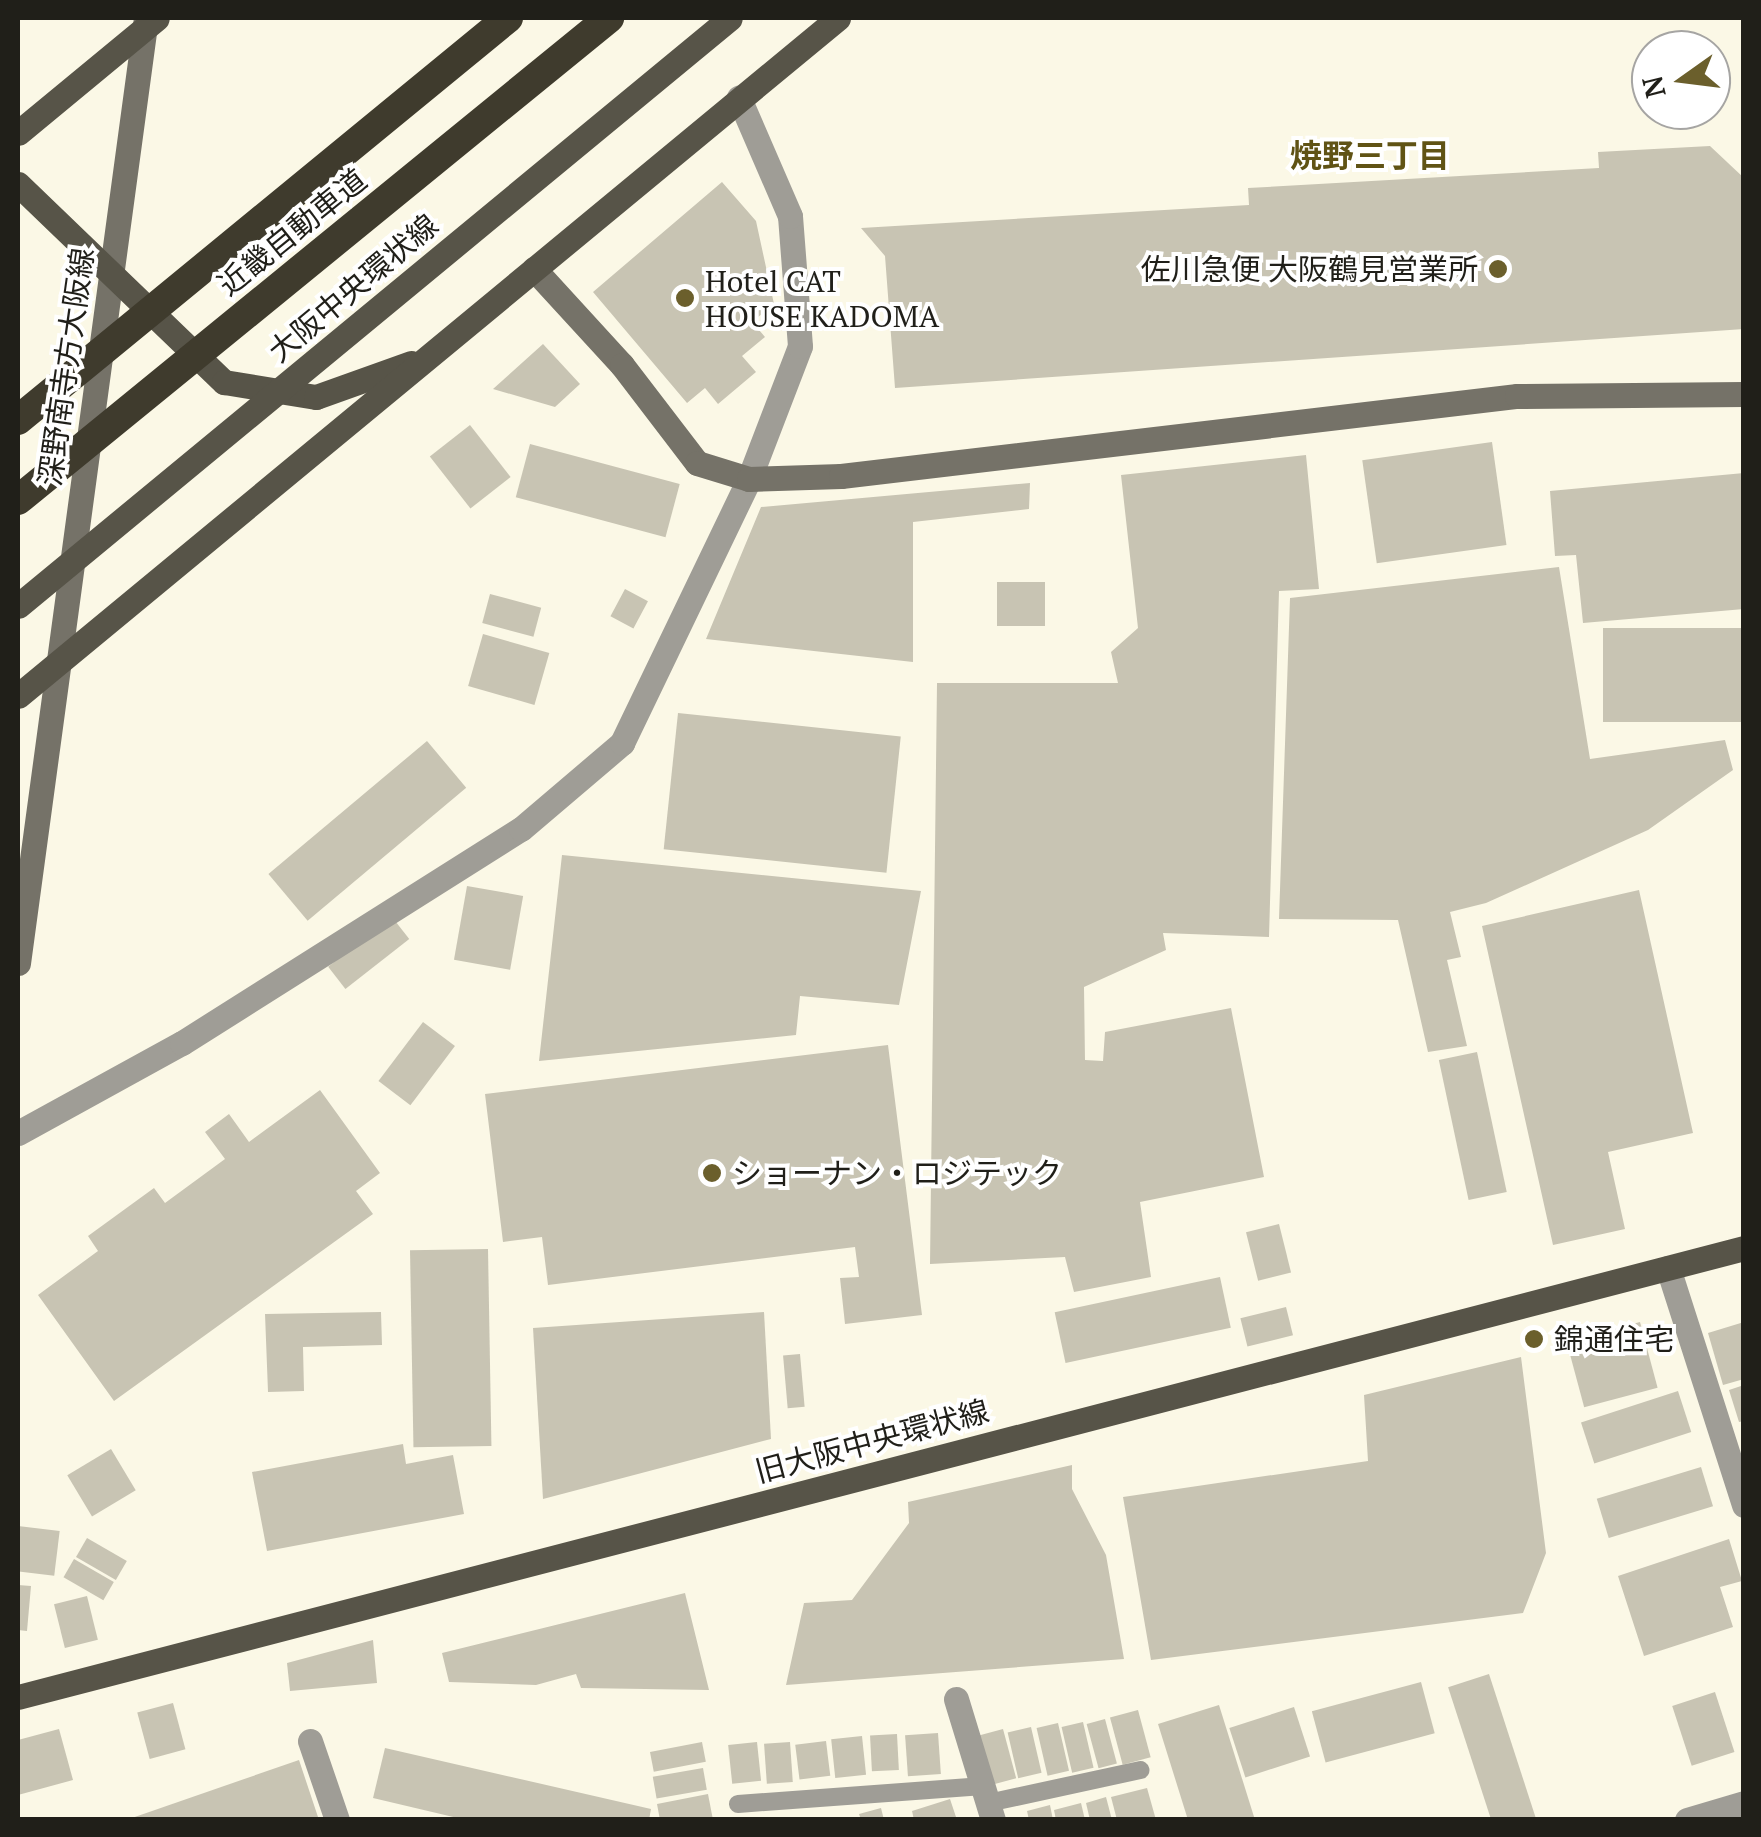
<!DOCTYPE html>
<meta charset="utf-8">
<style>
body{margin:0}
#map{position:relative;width:1761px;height:1837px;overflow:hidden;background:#fbf8e6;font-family:"PT Serif","Noto Sans JP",serif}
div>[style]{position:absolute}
.building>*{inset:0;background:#c8c4b3;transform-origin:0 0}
.lane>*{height:18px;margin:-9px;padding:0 9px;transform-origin:9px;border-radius:9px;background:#9f9d96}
.street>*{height:25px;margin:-12.5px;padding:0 12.5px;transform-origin:12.5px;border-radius:12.5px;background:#9f9d96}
.secondary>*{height:25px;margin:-12.5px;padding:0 12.5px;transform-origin:12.5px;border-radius:12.5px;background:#757268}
.primary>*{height:25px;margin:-12.5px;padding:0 12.5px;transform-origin:12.5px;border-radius:12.5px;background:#575448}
.highway>*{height:30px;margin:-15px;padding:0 15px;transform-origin:15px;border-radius:15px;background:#3f3b2d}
.dots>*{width:28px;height:28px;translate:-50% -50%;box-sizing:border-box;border:5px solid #fff;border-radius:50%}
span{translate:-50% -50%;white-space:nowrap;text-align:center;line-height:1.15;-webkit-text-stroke:8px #fff;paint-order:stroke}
.street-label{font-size:30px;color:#201f19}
.poi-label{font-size:30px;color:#201f19}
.right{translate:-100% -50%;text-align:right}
.left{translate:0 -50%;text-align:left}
.neighbourhood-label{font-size:32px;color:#605315;font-weight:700}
.frame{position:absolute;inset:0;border:20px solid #201f19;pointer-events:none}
.north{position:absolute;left:1631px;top:30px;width:100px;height:100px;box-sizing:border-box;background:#fff;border:2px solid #a6a5a3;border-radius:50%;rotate:256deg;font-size:28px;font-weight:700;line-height:40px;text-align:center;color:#201f19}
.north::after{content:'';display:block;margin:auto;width:35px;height:45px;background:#6b5f2c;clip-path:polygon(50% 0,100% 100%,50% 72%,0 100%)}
</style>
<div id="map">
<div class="building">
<div style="clip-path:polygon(1710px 146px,1744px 178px,1744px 329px,895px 388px,885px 256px,861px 228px,1249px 205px,1248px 188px,1599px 168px,1598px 152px)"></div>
<div style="clip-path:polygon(722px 182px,756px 221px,774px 304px,752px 322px,765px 337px,742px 356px,756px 372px,718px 404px,705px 388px,687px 403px,593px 292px)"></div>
<div style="clip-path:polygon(543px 344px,580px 384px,555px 407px,493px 389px)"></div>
<div style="left:470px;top:425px;width:66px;height:51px;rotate:52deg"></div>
<div style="left:1492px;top:442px;width:104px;height:131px;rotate:82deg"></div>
<div style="left:530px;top:444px;width:155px;height:55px;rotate:15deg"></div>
<div style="clip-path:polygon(1306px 455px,1319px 589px,1279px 591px,1269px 937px,1163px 933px,1166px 950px,1084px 987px,1085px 1060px,1103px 1061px,1105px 1032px,1231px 1008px,1264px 1177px,1140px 1202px,1151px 1277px,1074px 1292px,1065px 1257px,930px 1264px,937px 683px,1118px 683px,1111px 652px,1138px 628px,1121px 475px)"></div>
<div style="clip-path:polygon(1744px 473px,1744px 609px,1583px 623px,1576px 555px,1555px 556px,1550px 491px)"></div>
<div style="clip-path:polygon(1030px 483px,1029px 509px,913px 522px,913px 662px,706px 639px,761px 507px)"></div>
<div style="clip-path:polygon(1559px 567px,1590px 759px,1725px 740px,1733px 770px,1648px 830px,1486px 903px,1450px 912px,1461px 957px,1447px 960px,1467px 1046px,1428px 1052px,1398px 920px,1279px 919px,1290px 598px)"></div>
<div style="left:997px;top:582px;width:48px;height:44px"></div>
<div style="left:625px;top:589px;width:26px;height:31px;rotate:28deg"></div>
<div style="left:490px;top:594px;width:53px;height:30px;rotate:15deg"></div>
<div style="left:1744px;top:628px;width:94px;height:141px;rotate:90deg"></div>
<div style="left:483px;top:634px;width:69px;height:54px;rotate:16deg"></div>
<div style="left:678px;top:713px;width:224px;height:137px;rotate:6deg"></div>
<div style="left:427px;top:741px;width:61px;height:207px;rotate:50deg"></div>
<div style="clip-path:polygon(562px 855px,921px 891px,899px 1005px,800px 996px,796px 1035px,539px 1061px)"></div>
<div style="left:467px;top:886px;width:57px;height:75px;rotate:10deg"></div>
<div style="clip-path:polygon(1639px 890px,1693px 1133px,1608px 1152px,1625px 1229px,1553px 1245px,1482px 926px)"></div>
<div style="left:392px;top:917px;width:28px;height:81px;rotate:52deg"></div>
<div style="left:423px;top:1022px;width:40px;height:74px;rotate:37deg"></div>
<div style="clip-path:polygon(888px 1045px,922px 1315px,845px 1324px,840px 1278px,859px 1277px,855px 1247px,548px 1285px,542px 1237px,503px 1242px,485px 1094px)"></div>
<div style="left:1477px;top:1052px;width:143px;height:39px;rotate:78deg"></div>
<div style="clip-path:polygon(320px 1090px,380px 1173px,356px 1191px,373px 1214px,114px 1401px,38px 1295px,98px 1251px,88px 1236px,154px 1188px,165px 1203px,225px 1159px,205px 1132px,229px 1114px,249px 1142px)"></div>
<div style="left:1279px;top:1224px;width:50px;height:34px;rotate:76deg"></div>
<div style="left:488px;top:1249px;width:197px;height:78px;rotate:89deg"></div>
<div style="left:1220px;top:1277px;width:52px;height:169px;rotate:78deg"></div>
<div style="left:1286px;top:1307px;width:29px;height:47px;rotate:76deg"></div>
<div style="clip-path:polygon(381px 1312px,382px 1345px,303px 1347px,304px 1391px,268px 1392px,265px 1314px)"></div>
<div style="clip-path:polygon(764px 1312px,771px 1439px,543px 1499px,533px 1328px)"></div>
<div style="left:1640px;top:1322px;width:68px;height:76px;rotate:75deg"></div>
<div style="clip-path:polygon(1744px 1322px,1744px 1379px,1723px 1385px,1708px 1333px)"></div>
<div style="left:800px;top:1354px;width:53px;height:17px;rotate:85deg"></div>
<div style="clip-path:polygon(1521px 1357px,1546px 1553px,1523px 1613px,1151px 1660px,1123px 1497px,1368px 1461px,1364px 1395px)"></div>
<div style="clip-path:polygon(1744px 1385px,1744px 1421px,1739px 1422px,1729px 1390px)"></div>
<div style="left:1678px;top:1391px;width:43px;height:102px;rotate:72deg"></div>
<div style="clip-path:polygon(403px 1444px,406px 1464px,453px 1455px,464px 1514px,267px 1551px,252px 1472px)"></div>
<div style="left:111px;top:1449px;width:48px;height:51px;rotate:59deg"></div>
<div style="clip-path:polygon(1072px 1465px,1072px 1489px,1106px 1555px,1124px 1659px,786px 1685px,804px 1603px,852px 1600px,909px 1523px,908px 1502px)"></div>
<div style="left:1701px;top:1467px;width:41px;height:109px;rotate:73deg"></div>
<div style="left:18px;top:1526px;width:42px;height:45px;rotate:7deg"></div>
<div style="left:87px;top:1538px;width:46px;height:22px;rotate:30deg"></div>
<div style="clip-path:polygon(1729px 1539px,1742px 1581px,1720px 1587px,1733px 1627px,1644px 1656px,1618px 1576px)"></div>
<div style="left:74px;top:1559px;width:46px;height:21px;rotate:30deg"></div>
<div style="clip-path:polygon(18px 1585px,31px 1586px,27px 1631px,18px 1630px)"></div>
<div style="clip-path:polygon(685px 1593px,709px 1690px,581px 1688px,576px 1674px,536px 1685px,449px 1682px,442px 1653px)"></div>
<div style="left:87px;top:1596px;width:45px;height:34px;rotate:76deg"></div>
<div style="clip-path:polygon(373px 1640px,377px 1683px,290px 1691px,287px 1663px)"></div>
<div style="left:1489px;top:1674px;width:153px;height:43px;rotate:72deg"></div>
<div style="left:1421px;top:1682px;width:53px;height:113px;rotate:75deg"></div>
<div style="left:1715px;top:1692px;width:63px;height:45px;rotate:72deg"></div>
<div style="left:173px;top:1703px;width:48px;height:37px;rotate:75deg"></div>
<div style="clip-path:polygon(1219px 1705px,1255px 1820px,1188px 1820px,1158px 1724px)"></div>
<div style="left:1294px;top:1707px;width:52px;height:68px;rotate:72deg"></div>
<div style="left:1138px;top:1710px;width:49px;height:29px;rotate:75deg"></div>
<div style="left:1105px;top:1719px;width:46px;height:19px;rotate:75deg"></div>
<div style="left:1083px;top:1722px;width:47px;height:22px;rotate:77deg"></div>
<div style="left:1058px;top:1723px;width:49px;height:22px;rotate:77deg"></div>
<div style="left:1031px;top:1727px;width:47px;height:24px;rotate:77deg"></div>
<div style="clip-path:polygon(59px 1729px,73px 1780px,18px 1795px,18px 1740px)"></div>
<div style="left:1003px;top:1729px;width:51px;height:25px;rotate:75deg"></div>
<div style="left:938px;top:1733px;width:41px;height:33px;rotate:86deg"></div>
<div style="left:897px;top:1734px;width:36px;height:27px;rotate:87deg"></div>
<div style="left:862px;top:1736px;width:39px;height:31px;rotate:84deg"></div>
<div style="left:826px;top:1741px;width:35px;height:31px;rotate:83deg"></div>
<div style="left:702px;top:1742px;width:20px;height:53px;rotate:79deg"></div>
<div style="left:757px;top:1742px;width:39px;height:29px;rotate:84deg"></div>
<div style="left:790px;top:1742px;width:40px;height:26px;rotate:86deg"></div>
<div style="clip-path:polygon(385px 1748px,651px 1809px,649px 1820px,466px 1820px,373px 1798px)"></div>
<div style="clip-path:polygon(299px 1760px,319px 1820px,129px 1820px,129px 1819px)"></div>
<div style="left:703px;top:1768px;width:22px;height:51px;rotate:80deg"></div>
<div style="clip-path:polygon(1147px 1788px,1156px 1820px,1117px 1820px,1111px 1797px)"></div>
<div style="clip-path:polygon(708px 1794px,713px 1820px,660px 1820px,657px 1804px)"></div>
<div style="clip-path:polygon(1106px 1797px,1112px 1820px,1090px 1820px,1086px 1803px)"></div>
<div style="clip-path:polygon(950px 1799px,957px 1820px,914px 1820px,912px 1811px)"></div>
<div style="clip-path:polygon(1081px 1803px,1085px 1820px,1056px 1820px,1054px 1810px)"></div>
<div style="clip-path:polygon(1050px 1805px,1053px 1820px,1029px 1820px,1027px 1811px)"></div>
<div style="clip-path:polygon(881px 1808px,884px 1820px,861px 1820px,859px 1814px)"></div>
</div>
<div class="lane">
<div style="left:988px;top:1803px;width:156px;rotate:-12.2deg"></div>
<div style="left:738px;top:1804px;width:246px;rotate:-4.2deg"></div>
</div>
<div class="street">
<div style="left:18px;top:1133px;width:187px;rotate:-28.8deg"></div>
<div style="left:182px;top:1043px;width:401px;rotate:-32.3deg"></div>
<div style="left:521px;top:829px;width:133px;rotate:-40.4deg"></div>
<div style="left:622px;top:743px;width:293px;rotate:-64.3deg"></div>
<div style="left:749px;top:479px;width:142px;rotate:-69deg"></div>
<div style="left:800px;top:346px;width:130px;rotate:-94.4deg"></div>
<div style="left:790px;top:216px;width:129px;rotate:-113.4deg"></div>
<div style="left:1668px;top:1268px;width:249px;rotate:72.2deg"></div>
<div style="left:956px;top:1699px;width:127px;rotate:73deg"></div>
<div style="left:310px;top:1741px;width:83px;rotate:71.1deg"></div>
<div style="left:1687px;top:1820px;width:59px;rotate:-16.6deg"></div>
</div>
<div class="secondary">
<div style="left:534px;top:269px;width:130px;rotate:47.5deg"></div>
<div style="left:622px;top:365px;width:123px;rotate:52.6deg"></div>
<div style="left:697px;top:463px;width:54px;rotate:17.1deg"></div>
<div style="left:749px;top:479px;width:92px;rotate:-1.9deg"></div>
<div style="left:841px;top:476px;width:681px;rotate:-6.75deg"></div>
<div style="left:1517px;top:396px;width:227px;rotate:-0.5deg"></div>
<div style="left:18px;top:963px;width:954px;rotate:-82.29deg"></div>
</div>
<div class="primary">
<div style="left:18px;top:133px;width:180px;rotate:-39.6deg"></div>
<div style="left:18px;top:184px;width:286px;rotate:43.9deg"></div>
<div style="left:224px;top:382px;width:93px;rotate:9.3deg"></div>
<div style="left:316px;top:397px;width:101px;rotate:-19.7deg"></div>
<div style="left:18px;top:606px;width:923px;rotate:-39.55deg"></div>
<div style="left:18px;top:696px;width:1064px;rotate:-39.58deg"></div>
<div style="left:18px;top:1697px;width:1783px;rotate:-14.58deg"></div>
</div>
<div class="highway">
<div style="left:18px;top:420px;width:634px;rotate:-39.37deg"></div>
<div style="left:18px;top:500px;width:763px;rotate:-39.2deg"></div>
</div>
<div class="dots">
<div style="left:1498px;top:269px;background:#6b5f2c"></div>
<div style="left:685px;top:298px;background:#6b5f2c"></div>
<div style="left:712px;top:1173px;background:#6b5f2c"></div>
<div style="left:1534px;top:1339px;background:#6b5f2c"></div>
</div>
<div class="street-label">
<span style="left:292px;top:232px;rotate:-39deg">近畿自動車道</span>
<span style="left:353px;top:288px;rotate:-40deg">大阪中央環状線</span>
<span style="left:66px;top:367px;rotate:-82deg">深野南寺方大阪線</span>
<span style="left:872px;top:1441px;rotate:-15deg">旧大阪中央環状線</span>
</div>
<div class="poi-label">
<span class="right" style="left:1478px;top:269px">佐川急便 大阪鶴見営業所</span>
<span class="left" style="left:705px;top:298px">Hotel CAT<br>HOUSE KADOMA</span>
<span class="left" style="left:732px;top:1173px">ショーナン・ロジテック</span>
<span class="left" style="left:1554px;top:1339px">錦通住宅</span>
</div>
<div class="neighbourhood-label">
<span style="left:1370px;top:155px">焼野三丁目</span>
</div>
<div class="frame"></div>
<div class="north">N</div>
</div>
